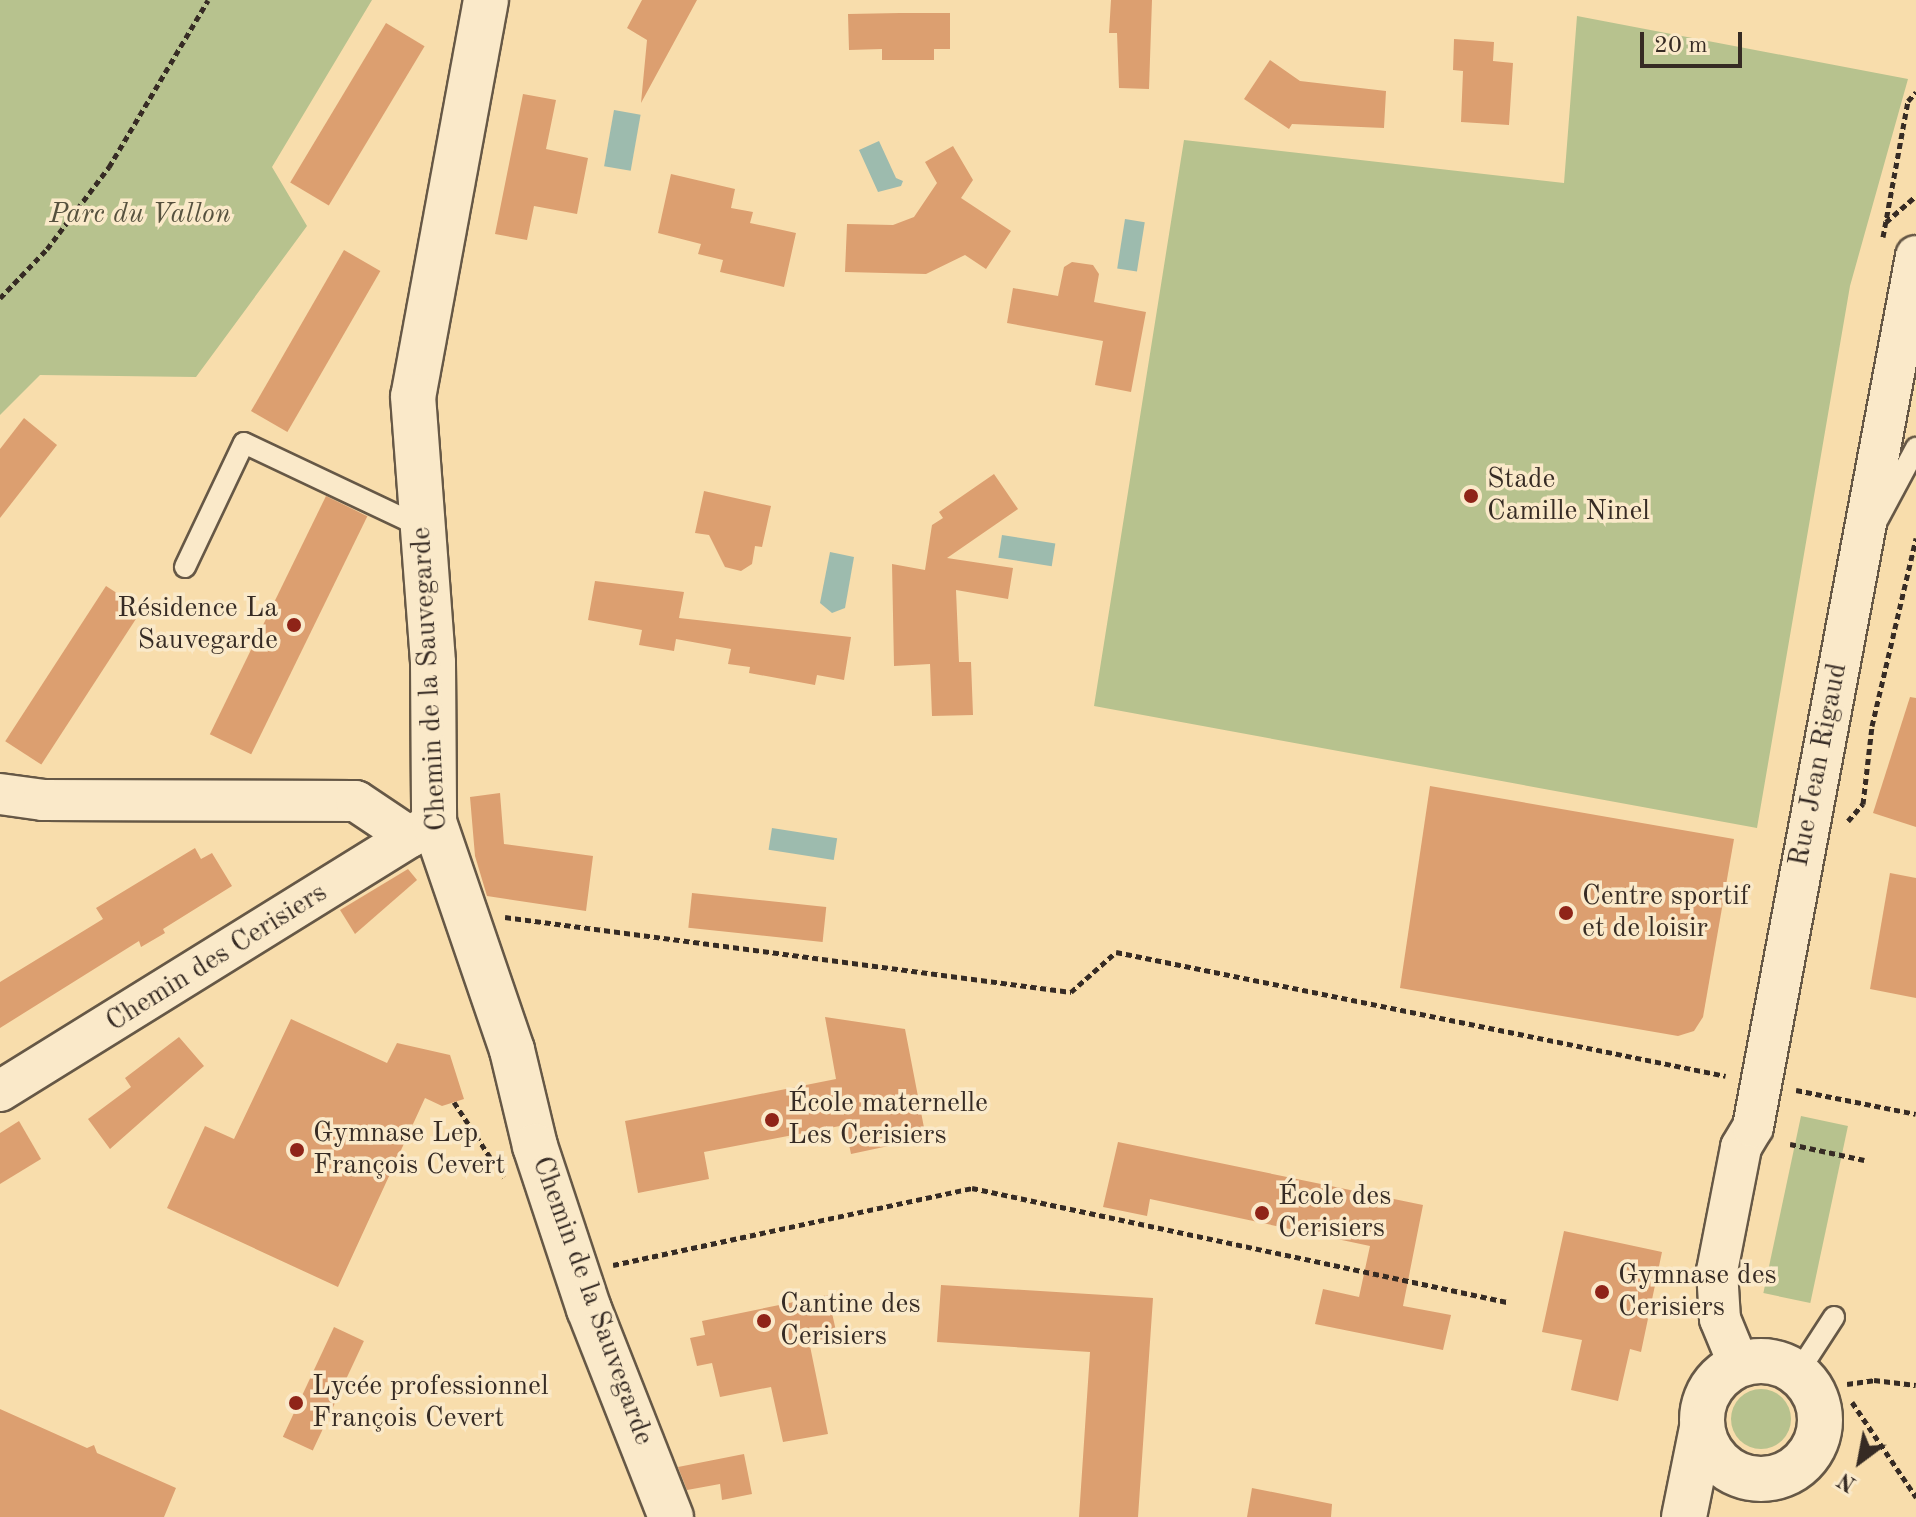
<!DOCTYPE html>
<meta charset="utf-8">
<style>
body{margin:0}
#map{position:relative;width:1916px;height:1517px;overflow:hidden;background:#f8ddac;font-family:"Old Standard TT",serif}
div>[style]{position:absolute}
.green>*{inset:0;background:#b7c28e;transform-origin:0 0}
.round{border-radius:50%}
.water>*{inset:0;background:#9dbbae;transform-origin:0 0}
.building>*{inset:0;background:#dc9f70;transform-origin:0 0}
.path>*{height:5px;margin-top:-2.5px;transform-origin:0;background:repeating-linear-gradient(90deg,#362b24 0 6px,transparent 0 10px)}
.roads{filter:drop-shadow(2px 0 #665846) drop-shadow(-2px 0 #665846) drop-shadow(0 2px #665846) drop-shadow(0 -2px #665846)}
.lane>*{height:20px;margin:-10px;padding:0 10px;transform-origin:10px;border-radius:10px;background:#fae9c9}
.street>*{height:40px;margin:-20px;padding:0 20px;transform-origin:20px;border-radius:20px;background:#fae9c9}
.secondary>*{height:44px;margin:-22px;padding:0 22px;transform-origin:22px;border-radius:22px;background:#fae9c9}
.secondary>.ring{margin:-22px;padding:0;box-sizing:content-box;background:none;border:44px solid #fae9c9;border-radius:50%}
.dots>*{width:22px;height:22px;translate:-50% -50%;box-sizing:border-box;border:4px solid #fae9c9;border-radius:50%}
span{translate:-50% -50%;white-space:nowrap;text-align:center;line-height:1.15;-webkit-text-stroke:7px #fae9c9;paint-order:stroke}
.park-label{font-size:28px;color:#56513e;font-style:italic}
.poi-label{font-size:28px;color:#362b24}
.left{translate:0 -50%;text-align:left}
.right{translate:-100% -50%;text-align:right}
.street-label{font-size:28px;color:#362b24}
.north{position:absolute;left:1820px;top:1421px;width:80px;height:80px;-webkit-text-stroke:6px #fae9c9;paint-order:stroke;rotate:212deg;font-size:22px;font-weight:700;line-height:32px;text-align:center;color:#362b24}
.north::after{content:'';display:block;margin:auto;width:28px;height:36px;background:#362b24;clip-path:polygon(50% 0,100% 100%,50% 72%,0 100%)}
.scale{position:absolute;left:1640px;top:32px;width:102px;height:36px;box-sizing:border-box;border:4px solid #362b24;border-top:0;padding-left:10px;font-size:24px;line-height:28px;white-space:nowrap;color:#362b24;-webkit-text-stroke:6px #fae9c9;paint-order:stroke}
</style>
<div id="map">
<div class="green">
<div style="clip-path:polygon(0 0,372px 0,272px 167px,307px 226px,196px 377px,40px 375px,0 415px)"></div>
<div style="clip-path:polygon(1577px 16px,1908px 79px,1850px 286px,1757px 828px,1094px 706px,1184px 140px,1564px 183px)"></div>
<div style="left:1801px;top:1116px;width:48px;height:181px;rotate:12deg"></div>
<div class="round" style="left:1731px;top:1389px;width:60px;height:60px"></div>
</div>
<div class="water">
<div style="left:614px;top:110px;width:27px;height:57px;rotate:10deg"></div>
<div style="clip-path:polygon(879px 141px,896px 178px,903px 181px,901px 186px,878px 192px,859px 150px)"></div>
<div style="left:1125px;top:219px;width:20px;height:50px;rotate:9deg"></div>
<div style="left:1002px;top:535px;width:54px;height:23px;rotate:9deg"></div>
<div style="clip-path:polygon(830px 552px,854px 557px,845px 608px,832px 613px,820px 603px)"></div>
<div style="left:772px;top:828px;width:66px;height:22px;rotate:9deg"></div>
</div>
<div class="building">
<div style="clip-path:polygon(642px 0,697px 0,641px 103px,647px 40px,627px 28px)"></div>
<div style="clip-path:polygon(1111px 0,1152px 0,1149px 89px,1119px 88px,1117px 33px,1109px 33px)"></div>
<div style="clip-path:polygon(900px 13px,950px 13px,950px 49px,934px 49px,934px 60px,882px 60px,882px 49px,849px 50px,848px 14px)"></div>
<div style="left:386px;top:23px;width:45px;height:186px;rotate:31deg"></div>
<div style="clip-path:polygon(1454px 39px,1494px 42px,1493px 61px,1513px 63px,1509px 125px,1461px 122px,1463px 71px,1453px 70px)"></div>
<div style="clip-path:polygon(1270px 60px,1300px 81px,1386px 91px,1384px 128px,1292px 124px,1289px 129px,1244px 99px)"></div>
<div style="clip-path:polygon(523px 94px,556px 100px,546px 149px,588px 158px,577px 214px,534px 206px,527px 240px,495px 234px)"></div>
<div style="clip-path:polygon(953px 146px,973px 180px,961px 198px,1011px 231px,986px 269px,965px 255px,926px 274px,845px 272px,847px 224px,893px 225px,914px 217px,937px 183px,925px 162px)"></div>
<div style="clip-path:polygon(671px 174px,735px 189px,731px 208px,753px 212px,750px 223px,796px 233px,784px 287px,720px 272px,723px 260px,698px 254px,701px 244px,658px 233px)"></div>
<div style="left:344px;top:250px;width:42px;height:186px;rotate:30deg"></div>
<div style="clip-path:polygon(1072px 262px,1093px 265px,1099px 274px,1094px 302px,1146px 312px,1131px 392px,1095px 385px,1103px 341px,1007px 323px,1013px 288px,1058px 296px,1064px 267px)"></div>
<div style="clip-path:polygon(24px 418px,57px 445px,0 518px,0 449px)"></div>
<div style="clip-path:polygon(994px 474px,1018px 509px,947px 558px,1013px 568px,1008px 599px,956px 590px,959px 662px,971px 662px,973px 715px,932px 716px,930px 664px,894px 666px,892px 564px,925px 570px,932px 525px,943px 518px,939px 512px)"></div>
<div style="clip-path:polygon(704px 491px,771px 506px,762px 547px,755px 546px,752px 564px,741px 571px,725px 567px,709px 535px,695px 533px)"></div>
<div style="left:326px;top:496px;width:46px;height:265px;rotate:26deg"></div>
<div style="clip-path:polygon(595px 581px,684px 592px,679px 618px,851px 637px,844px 680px,817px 675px,815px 685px,749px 673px,750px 667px,728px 664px,731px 649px,676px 639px,674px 651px,639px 645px,642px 630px,588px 620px)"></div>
<div style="left:106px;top:586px;width:43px;height:185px;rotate:33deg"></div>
<div style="clip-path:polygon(1910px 697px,1916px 698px,1916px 827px,1873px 813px)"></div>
<div style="clip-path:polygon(1430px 786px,1734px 839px,1703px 1017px,1694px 1031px,1678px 1036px,1400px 988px)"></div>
<div style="clip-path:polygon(500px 793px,504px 844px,593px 856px,586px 911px,487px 896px,475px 856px,470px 797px)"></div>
<div style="clip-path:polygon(195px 848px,201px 859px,212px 853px,232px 886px,163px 929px,165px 933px,141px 947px,139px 941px,0 1028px,0 982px,103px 919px,96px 908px)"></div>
<div style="clip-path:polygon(408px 869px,417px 880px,355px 934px,340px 910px)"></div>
<div style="clip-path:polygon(1890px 873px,1916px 878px,1916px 998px,1870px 989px)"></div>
<div style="left:692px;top:893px;width:135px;height:35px;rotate:6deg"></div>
<div style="clip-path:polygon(825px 1017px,905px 1029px,926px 1138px,851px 1154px,845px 1125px,704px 1152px,709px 1179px,638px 1193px,625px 1121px,836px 1079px)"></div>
<div style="clip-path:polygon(291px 1019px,387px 1063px,397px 1043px,450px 1055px,464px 1099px,442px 1106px,425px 1098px,338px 1287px,167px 1208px,205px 1126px,234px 1139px)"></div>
<div style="clip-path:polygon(179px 1037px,204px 1066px,110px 1149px,88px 1119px,131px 1087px,125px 1078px)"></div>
<div style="clip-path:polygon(19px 1121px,41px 1159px,0 1184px,0 1133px)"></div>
<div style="clip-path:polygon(1118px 1142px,1423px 1205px,1403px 1306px,1451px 1315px,1443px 1350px,1315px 1324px,1323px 1289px,1359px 1297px,1370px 1246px,1150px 1199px,1147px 1216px,1103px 1207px)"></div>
<div style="clip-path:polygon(1564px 1231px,1662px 1252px,1641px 1352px,1630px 1349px,1618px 1401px,1571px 1390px,1582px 1340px,1542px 1332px)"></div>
<div style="clip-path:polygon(941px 1285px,1153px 1298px,1138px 1517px,1079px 1517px,1090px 1352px,937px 1342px)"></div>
<div style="clip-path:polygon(828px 1295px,838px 1340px,810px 1346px,828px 1434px,783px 1442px,771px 1387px,720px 1397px,712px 1363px,697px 1366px,690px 1338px,705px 1335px,702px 1321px)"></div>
<div style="left:334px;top:1327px;width:33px;height:121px;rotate:25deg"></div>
<div style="clip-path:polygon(0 1409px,87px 1448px,94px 1445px,97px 1453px,176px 1488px,164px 1517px,0 1517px)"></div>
<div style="clip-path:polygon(744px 1454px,752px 1494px,722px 1500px,720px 1484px,687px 1490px,678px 1467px)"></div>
<div style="clip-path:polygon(1252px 1488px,1332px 1504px,1331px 1517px,1247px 1517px)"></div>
</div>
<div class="path">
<div style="left:1886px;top:222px;width:40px;rotate:-41deg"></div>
<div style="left:1883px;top:237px;width:138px;rotate:-79.6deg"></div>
<div style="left:1908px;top:101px;width:12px;rotate:-48deg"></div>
<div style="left:0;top:298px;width:68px;rotate:-46.2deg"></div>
<div style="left:47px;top:249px;width:103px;rotate:-52.9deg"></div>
<div style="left:109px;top:167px;width:194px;rotate:-59.3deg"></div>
<div style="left:1848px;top:821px;width:23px;rotate:-49deg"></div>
<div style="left:1863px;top:804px;width:79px;rotate:-83.4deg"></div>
<div style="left:1872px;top:726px;width:193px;rotate:-76.8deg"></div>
<div style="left:505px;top:917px;width:571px;rotate:7.55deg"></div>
<div style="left:1071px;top:992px;width:60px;rotate:-41.6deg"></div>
<div style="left:1116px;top:952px;width:622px;rotate:11.49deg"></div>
<div style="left:1796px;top:1090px;width:122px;rotate:11.3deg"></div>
<div style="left:454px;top:1102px;width:90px;rotate:56.8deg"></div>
<div style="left:1790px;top:1144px;width:76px;rotate:12.2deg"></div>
<div style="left:613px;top:1265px;width:367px;rotate:-12.1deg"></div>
<div style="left:972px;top:1188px;width:547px;rotate:12.03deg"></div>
<div style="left:1847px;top:1384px;width:27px;rotate:-8deg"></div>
<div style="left:1874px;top:1380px;width:42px;rotate:6.8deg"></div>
<div style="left:1852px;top:1402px;width:115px;rotate:56deg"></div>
</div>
<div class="roads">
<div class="lane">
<div style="left:1878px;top:519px;width:81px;rotate:-61.8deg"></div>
<div style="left:185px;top:567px;width:137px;rotate:-64.6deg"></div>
<div style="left:244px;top:443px;width:197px;rotate:25.3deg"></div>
<div style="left:1797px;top:1374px;width:68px;rotate:-57deg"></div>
</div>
<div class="street">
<div style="left:0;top:794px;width:43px;rotate:7.9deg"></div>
<div style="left:43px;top:800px;width:313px;rotate:0.2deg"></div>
<div style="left:356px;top:801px;width:65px;rotate:33.7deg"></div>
<div style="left:0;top:1091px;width:511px;rotate:-31.79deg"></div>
<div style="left:1739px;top:1365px;width:50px;rotate:-112.4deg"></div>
<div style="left:1720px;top:1319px;width:48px;rotate:-93.6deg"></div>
<div style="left:1717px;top:1271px;width:126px;rotate:-79deg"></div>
<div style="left:1741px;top:1147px;width:23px;rotate:-59deg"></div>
<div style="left:1753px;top:1127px;width:886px;rotate:-79.4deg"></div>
</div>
<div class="secondary">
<div style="left:486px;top:0;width:403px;rotate:100.4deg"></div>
<div style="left:413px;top:396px;width:268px;rotate:85.7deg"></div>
<div style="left:433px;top:663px;width:159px;rotate:89.6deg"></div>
<div style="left:434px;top:822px;width:241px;rotate:71.1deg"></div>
<div style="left:512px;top:1050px;width:99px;rotate:76.5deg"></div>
<div style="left:535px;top:1146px;width:172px;rotate:71.7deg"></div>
<div style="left:589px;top:1309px;width:224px;rotate:68.5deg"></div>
<div class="ring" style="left:1702px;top:1361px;width:74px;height:74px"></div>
<div style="left:1684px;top:1517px;width:91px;rotate:-78.6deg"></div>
</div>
</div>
<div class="dots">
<div style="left:1471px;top:496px;background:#8f2418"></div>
<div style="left:294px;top:625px;background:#8f2418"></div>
<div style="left:1566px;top:913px;background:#8f2418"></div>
<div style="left:772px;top:1120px;background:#8f2418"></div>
<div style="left:297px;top:1150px;background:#8f2418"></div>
<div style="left:1262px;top:1213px;background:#8f2418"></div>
<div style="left:1602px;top:1292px;background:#8f2418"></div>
<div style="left:764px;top:1321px;background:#8f2418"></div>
<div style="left:296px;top:1403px;background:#8f2418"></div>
</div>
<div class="park-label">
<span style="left:140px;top:215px">Parc du Vallon</span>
</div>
<div class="poi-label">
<span class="left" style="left:1487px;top:496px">Stade<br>Camille Ninel</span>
<span class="right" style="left:278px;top:625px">Résidence La<br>Sauvegarde</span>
<span class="left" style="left:1582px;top:913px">Centre sportif<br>et de loisir</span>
<span class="left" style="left:788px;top:1120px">École maternelle<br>Les Cerisiers</span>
<span class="left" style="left:313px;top:1150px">Gymnase Lep<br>François Cevert</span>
<span class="left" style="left:1278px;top:1213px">École des<br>Cerisiers</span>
<span class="left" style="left:1618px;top:1292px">Gymnase des<br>Cerisiers</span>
<span class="left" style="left:780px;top:1321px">Cantine des<br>Cerisiers</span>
<span class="left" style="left:312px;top:1403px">Lycée professionnel<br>François Cevert</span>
</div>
<div class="street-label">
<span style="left:430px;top:679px;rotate:-93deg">Chemin de la Sauvegarde</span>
<span style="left:1819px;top:765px;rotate:-79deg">Rue Jean Rigaud</span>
<span style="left:217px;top:958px;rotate:-32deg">Chemin des Cerisiers</span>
<span style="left:592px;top:1301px;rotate:70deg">Chemin de la Sauvegarde</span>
</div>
<div class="north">N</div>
<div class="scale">20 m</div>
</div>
